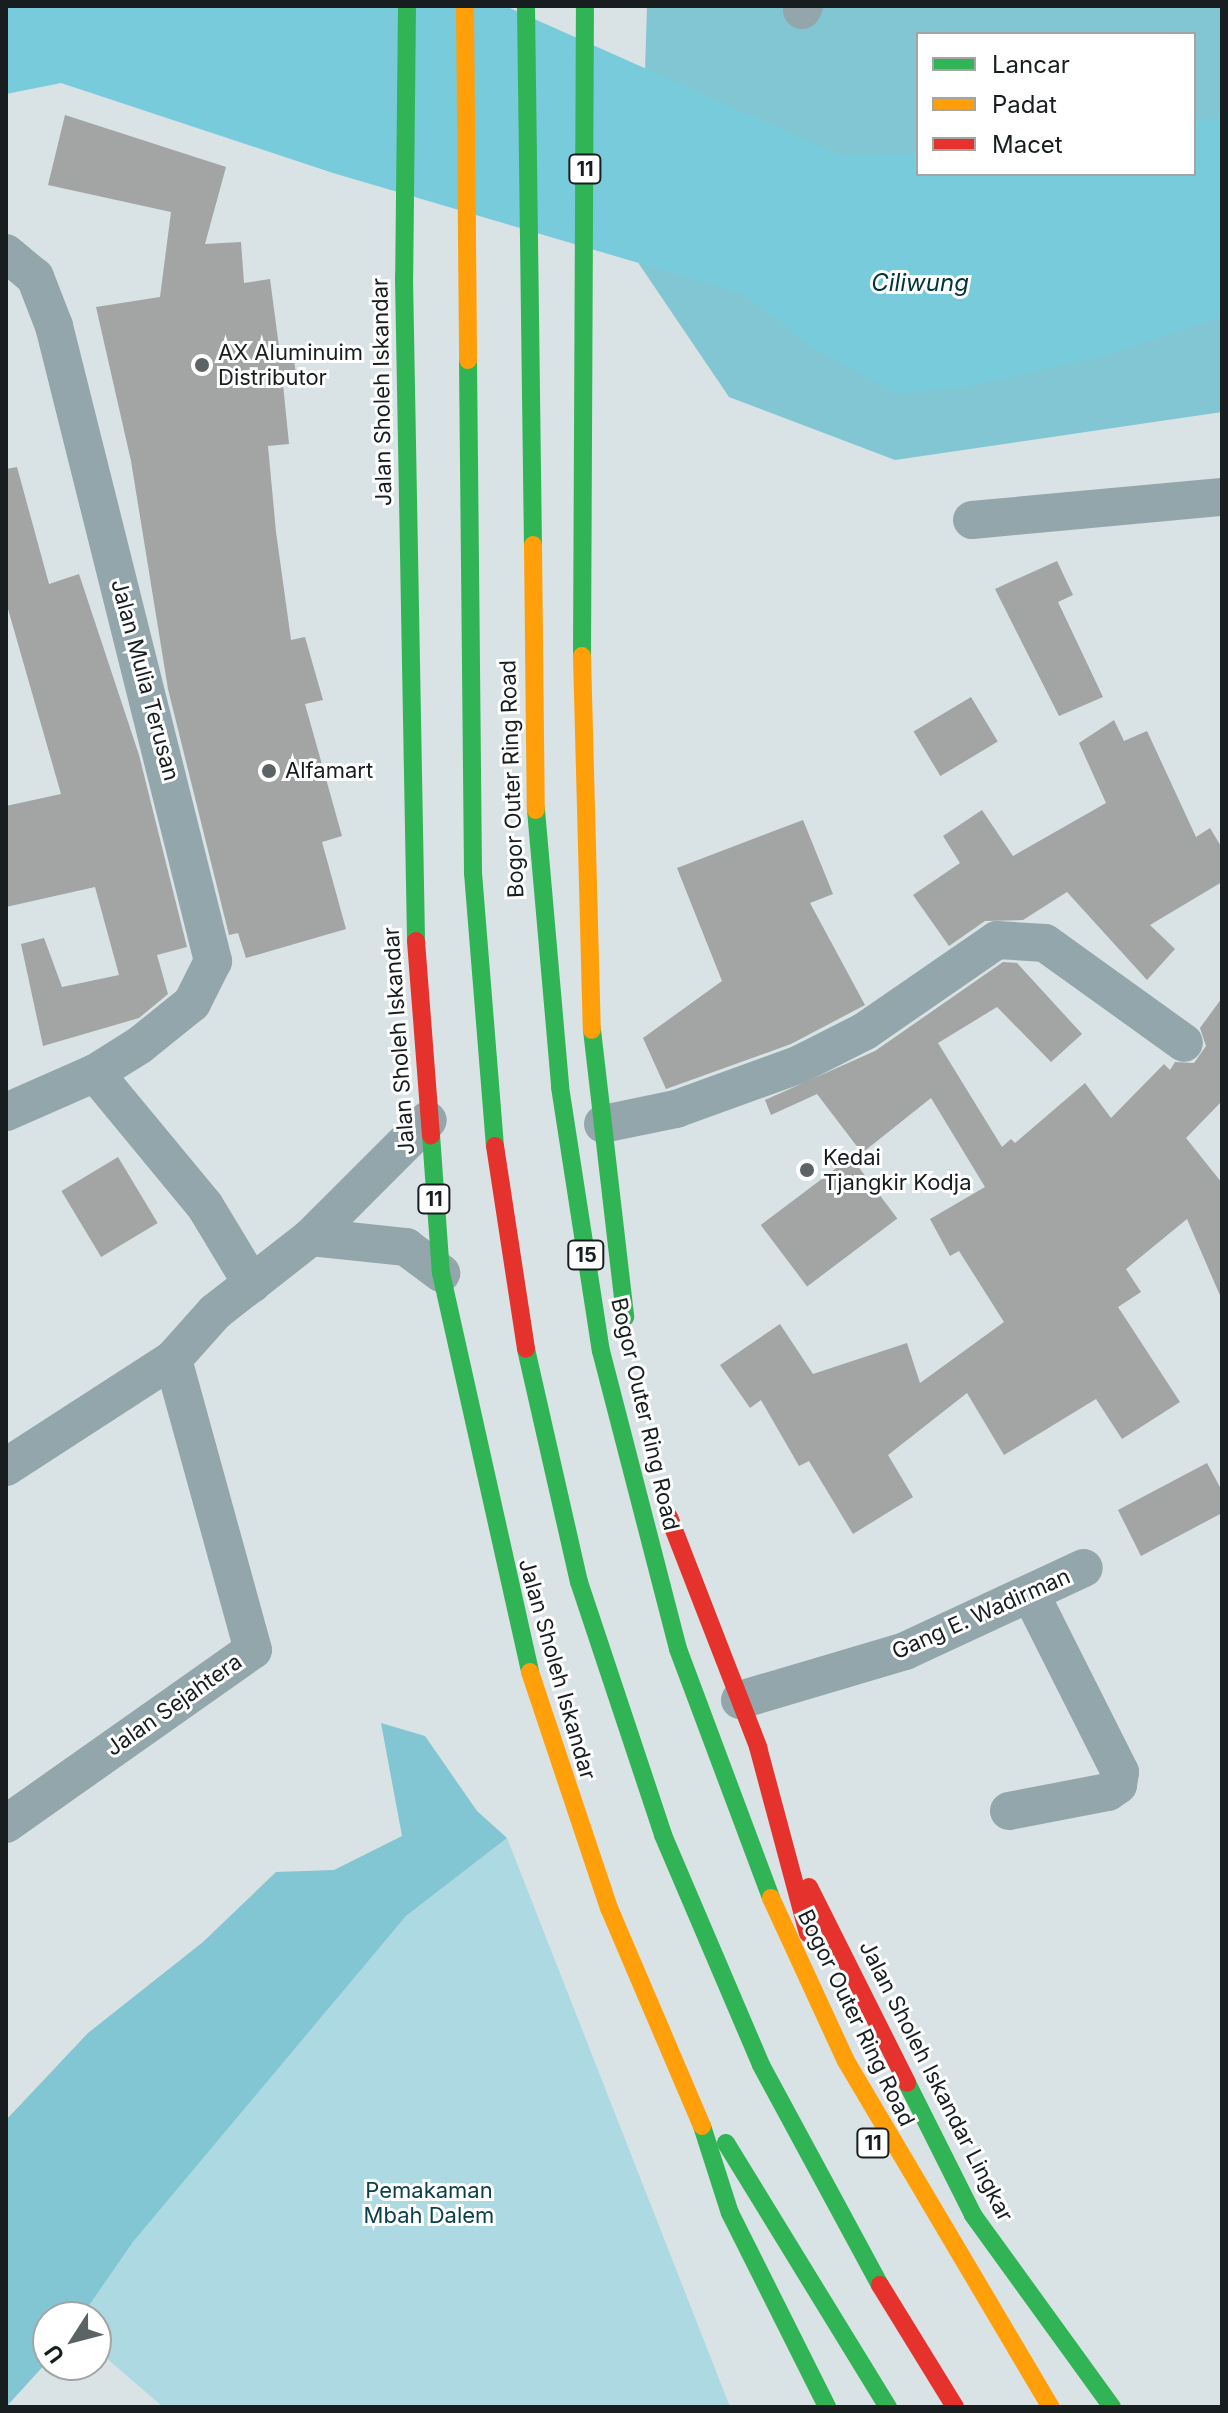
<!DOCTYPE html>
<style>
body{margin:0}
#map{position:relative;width:1228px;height:2413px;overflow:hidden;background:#d9e2e4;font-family:Inter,sans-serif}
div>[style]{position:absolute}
.green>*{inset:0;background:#acd9e2}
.forest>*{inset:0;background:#82c6d4}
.water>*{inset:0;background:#78cbdb}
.building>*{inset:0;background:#a3a4a4;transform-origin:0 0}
.street>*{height:38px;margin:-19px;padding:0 19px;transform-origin:19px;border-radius:19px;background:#93a6ab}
.fast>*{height:18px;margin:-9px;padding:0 9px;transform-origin:9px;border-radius:9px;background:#30b455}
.slow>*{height:18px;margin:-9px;padding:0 9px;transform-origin:9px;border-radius:9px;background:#ff9f0a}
.jam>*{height:18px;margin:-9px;padding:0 9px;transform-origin:9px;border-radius:9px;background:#e5322d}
.dots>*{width:22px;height:22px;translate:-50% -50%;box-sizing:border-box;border:4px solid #fff;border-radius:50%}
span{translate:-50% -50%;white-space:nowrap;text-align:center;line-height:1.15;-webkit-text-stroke:6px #fff;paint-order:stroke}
.shield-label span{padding:2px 6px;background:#fff;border:2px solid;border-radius:6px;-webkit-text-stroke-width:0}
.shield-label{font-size:20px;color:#181e1f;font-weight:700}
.poi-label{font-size:22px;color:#181e1f}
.left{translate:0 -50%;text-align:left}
.street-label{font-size:22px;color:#181e1f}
.park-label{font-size:22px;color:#0b404a}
.water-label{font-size:24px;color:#00353e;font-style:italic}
.frame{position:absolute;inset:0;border:8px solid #181e1f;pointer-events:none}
.legend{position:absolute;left:916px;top:32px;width:280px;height:144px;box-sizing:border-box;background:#fff;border:2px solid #a3a5a5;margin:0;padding:10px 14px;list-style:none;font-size:24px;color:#181e1f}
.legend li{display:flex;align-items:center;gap:16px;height:40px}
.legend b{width:40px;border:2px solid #a3a5a5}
.north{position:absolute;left:32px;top:2301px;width:80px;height:80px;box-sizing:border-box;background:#fff;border:2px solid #a3a5a5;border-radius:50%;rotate:234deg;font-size:22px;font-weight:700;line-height:32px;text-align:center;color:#181e1f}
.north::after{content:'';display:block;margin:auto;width:28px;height:36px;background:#5c6364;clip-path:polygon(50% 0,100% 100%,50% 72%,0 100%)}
</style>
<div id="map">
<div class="green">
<div style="clip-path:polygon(507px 1838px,730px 2407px,163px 2407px,96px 2349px,96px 2317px,81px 2317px,133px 2242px,406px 1916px)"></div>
</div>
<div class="forest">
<div style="clip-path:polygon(evenodd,647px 6px,1222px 6px,1222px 412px,895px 460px,729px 397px,639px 264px,647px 6px,918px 34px,1194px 34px,1194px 174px,918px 174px,918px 34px)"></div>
<div style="clip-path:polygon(381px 1723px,425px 1736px,477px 1811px,507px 1838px,406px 1916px,133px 2242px,81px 2317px,48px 2317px,48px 2361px,6px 2407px,6px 2120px,88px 2033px,203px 1942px,276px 1872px,334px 1870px,402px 1836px)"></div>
</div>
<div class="water">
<div style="clip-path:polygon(6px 6px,505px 6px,840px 155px,918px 154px,918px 174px,1194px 174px,1194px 122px,1222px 117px,1222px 316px,1103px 356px,970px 386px,898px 394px,812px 347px,744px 294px,333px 173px,61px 83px,6px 94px)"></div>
</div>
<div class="building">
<div style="clip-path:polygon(65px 115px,226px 167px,205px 244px,241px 242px,244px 283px,270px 279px,279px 347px,292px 345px,297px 382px,283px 384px,289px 444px,268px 446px,276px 532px,291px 640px,305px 637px,323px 700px,305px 704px,342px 836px,322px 842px,346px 929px,246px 958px,238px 933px,229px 935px,168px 689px,131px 461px,96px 307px,160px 297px,171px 212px,48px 185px)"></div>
<div style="clip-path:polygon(17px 467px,49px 584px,79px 574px,139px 755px,187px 947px,157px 955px,168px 994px,139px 1018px,43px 1046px,21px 944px,44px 938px,62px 987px,119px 975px,95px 887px,6px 907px,6px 806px,61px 794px,6px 602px,6px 469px)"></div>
<div style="clip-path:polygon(1057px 561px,1073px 595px,1058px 602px,1103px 697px,1059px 716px,995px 589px)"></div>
<div style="left:971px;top:697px;width:52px;height:67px;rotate:59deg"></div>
<div style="clip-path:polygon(1114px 720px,1124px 741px,1147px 731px,1196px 837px,1210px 828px,1222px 848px,1222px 882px,1150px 925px,1175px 949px,1147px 980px,1067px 892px,1023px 920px,985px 921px,949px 946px,913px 895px,960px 863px,943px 836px,982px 810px,1013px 856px,1106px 803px,1079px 743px)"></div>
<div style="clip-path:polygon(803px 820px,833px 894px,810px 903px,865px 1005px,791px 1044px,666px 1089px,643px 1038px,722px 981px,677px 868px)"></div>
<div style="clip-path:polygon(1003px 962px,1017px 963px,1082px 1034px,1051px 1062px,997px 1007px,938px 1043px,1002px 1147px,1011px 1139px,1015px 1143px,1085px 1083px,1111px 1118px,1164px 1064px,1170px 1070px,1175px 1062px,1194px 1063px,1206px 1046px,1200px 1028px,1222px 998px,1222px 1101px,1186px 1138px,1222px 1183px,1222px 1300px,1187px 1219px,1126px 1269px,1141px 1292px,1118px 1307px,1180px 1402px,1122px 1439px,1096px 1399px,1004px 1455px,967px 1393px,888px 1455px,913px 1497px,853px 1534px,809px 1461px,799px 1466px,761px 1400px,750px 1408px,720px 1365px,780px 1324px,813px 1374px,907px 1343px,920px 1383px,1004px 1322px,959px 1251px,950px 1256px,930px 1219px,985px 1187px,931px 1098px,862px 1153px,817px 1094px,771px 1115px,765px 1100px,875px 1051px)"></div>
<div style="left:118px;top:1157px;width:77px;height:66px;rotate:59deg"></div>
<div style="left:851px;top:1157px;width:77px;height:113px;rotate:53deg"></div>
<div style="clip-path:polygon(1207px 1463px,1222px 1491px,1222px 1513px,1141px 1556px,1118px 1510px)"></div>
</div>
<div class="street">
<div style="left:802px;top:10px;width:4px;rotate:-63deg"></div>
<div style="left:6px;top:253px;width:38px;rotate:40deg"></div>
<div style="left:35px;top:277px;width:53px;rotate:68.8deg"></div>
<div style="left:54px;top:326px;width:655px;rotate:75.94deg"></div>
<div style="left:213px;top:961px;width:47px;rotate:116.6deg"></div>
<div style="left:192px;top:1003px;width:67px;rotate:141.1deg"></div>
<div style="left:140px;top:1045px;width:53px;rotate:148.1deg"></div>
<div style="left:95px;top:1073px;width:97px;rotate:156.3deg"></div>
<div style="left:972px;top:520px;width:251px;rotate:-5.3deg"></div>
<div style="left:95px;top:1073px;width:173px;rotate:50.4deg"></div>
<div style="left:205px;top:1206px;width:91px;rotate:58.9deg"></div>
<div style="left:603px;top:1124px;width:75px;rotate:-11.6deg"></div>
<div style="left:676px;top:1109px;width:132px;rotate:-19.9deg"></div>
<div style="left:800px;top:1064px;width:73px;rotate:-26.9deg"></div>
<div style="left:865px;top:1031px;width:160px;rotate:-34.6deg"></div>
<div style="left:997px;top:940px;width:48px;rotate:3.6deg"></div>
<div style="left:1045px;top:943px;width:171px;rotate:35.7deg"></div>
<div style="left:311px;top:1237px;width:96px;rotate:6deg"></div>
<div style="left:406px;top:1247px;width:44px;rotate:36.6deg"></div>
<div style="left:6px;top:1467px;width:199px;rotate:-32.9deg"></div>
<div style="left:173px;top:1359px;width:63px;rotate:-48.2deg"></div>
<div style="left:215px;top:1312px;width:122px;rotate:-38deg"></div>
<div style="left:311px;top:1237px;width:165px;rotate:-45deg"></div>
<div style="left:740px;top:1700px;width:172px;rotate:-16.5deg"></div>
<div style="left:905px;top:1651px;width:197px;rotate:-24.9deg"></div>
<div style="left:1009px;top:1811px;width:101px;rotate:-10.9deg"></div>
<div style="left:1108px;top:1792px;width:12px;rotate:-35deg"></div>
<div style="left:1118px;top:1785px;width:13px;rotate:-81deg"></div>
<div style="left:1120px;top:1772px;width:200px;rotate:-116.7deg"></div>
<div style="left:6px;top:1824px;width:302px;rotate:-35.2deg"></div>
<div style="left:253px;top:1650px;width:302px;rotate:-105.4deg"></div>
</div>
<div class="fast">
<div style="left:407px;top:6px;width:272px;rotate:90.6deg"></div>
<div style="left:404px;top:278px;width:663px;rotate:88.96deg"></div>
<div style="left:526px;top:6px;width:539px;rotate:89.26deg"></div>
<div style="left:468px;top:360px;width:513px;rotate:89.44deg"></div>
<div style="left:473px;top:873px;width:274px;rotate:85.4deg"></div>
<div style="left:582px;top:656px;width:650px;rotate:-89.74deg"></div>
<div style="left:536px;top:810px;width:278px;rotate:85deg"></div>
<div style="left:560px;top:1087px;width:267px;rotate:81.2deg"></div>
<div style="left:601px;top:1351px;width:308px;rotate:75.5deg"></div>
<div style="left:678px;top:1649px;width:266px;rotate:69.5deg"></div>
<div style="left:592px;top:1030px;width:289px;rotate:83.4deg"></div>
<div style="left:431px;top:1135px;width:138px;rotate:85.9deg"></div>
<div style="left:441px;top:1273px;width:409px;rotate:77.4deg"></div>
<div style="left:526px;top:1349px;width:239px;rotate:77.2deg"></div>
<div style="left:579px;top:1582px;width:267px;rotate:71.6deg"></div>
<div style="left:663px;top:1835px;width:250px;rotate:66.9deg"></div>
<div style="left:761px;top:2065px;width:250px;rotate:61.6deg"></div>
<div style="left:907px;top:2083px;width:148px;rotate:63.4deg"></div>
<div style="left:973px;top:2215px;width:237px;rotate:54.1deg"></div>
<div style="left:702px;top:2126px;width:91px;rotate:72.2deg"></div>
<div style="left:730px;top:2213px;width:217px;rotate:63.4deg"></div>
<div style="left:726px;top:2143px;width:310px;rotate:58.5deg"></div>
</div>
<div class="slow">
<div style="left:465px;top:6px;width:354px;rotate:89.5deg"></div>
<div style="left:533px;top:545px;width:265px;rotate:89.4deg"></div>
<div style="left:582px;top:656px;width:374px;rotate:88.5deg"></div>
<div style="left:530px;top:1672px;width:249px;rotate:71.5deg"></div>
<div style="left:609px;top:1908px;width:237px;rotate:66.9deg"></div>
<div style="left:771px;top:1898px;width:179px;rotate:65.3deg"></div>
<div style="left:846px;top:2061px;width:402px;rotate:59.4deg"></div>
</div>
<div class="jam">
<div style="left:416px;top:941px;width:195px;rotate:85.6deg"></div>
<div style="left:495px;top:1146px;width:205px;rotate:81.3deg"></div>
<div style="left:669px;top:1517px;width:247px;rotate:68.8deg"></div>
<div style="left:758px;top:1747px;width:193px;rotate:75deg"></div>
<div style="left:809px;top:1887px;width:219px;rotate:63.4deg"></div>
<div style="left:880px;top:2285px;width:143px;rotate:58.4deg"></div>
</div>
<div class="dots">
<div style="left:202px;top:365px;background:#5c6364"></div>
<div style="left:269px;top:771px;background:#5c6364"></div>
<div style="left:807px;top:1170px;background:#5c6364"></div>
</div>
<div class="shield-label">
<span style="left:585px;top:169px">11</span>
<span style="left:434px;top:1199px">11</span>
<span style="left:586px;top:1255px">15</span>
<span style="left:873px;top:2143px">11</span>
</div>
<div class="poi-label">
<span class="left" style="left:218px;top:365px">AX Aluminuim<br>Distributor</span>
<span class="left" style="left:285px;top:771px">Alfamart</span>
<span class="left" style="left:823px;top:1170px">Kedai<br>Tjangkir Kodja</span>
</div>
<div class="street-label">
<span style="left:382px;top:392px;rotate:-91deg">Jalan Sholeh Iskandar</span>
<span style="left:145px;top:680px;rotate:75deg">Jalan Mulia Terusan</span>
<span style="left:512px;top:779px;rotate:-92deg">Bogor Outer Ring Road</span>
<span style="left:399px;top:1041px;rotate:-94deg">Jalan Sholeh Iskandar</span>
<span style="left:645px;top:1414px;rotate:77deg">Bogor Outer Ring Road</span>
<span style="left:981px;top:1614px;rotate:-24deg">Gang E. Wadirman</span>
<span style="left:557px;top:1669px;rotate:74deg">Jalan Sholeh Iskandar</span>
<span style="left:174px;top:1705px;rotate:-35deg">Jalan Sejahtera</span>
<span style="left:856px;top:2018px;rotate:64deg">Bogor Outer Ring Road</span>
<span style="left:936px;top:2081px;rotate:63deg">Jalan Sholeh Iskandar Lingkar</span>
</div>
<div class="park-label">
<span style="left:429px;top:2203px">Pemakaman<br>Mbah Dalem</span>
</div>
<div class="water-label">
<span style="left:920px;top:283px">Ciliwung</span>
</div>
<div class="frame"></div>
<ul class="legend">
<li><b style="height:10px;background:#30b455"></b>Lancar</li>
<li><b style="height:10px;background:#ff9f0a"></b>Padat</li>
<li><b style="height:10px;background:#e5322d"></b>Macet</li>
</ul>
<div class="north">U</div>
</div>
